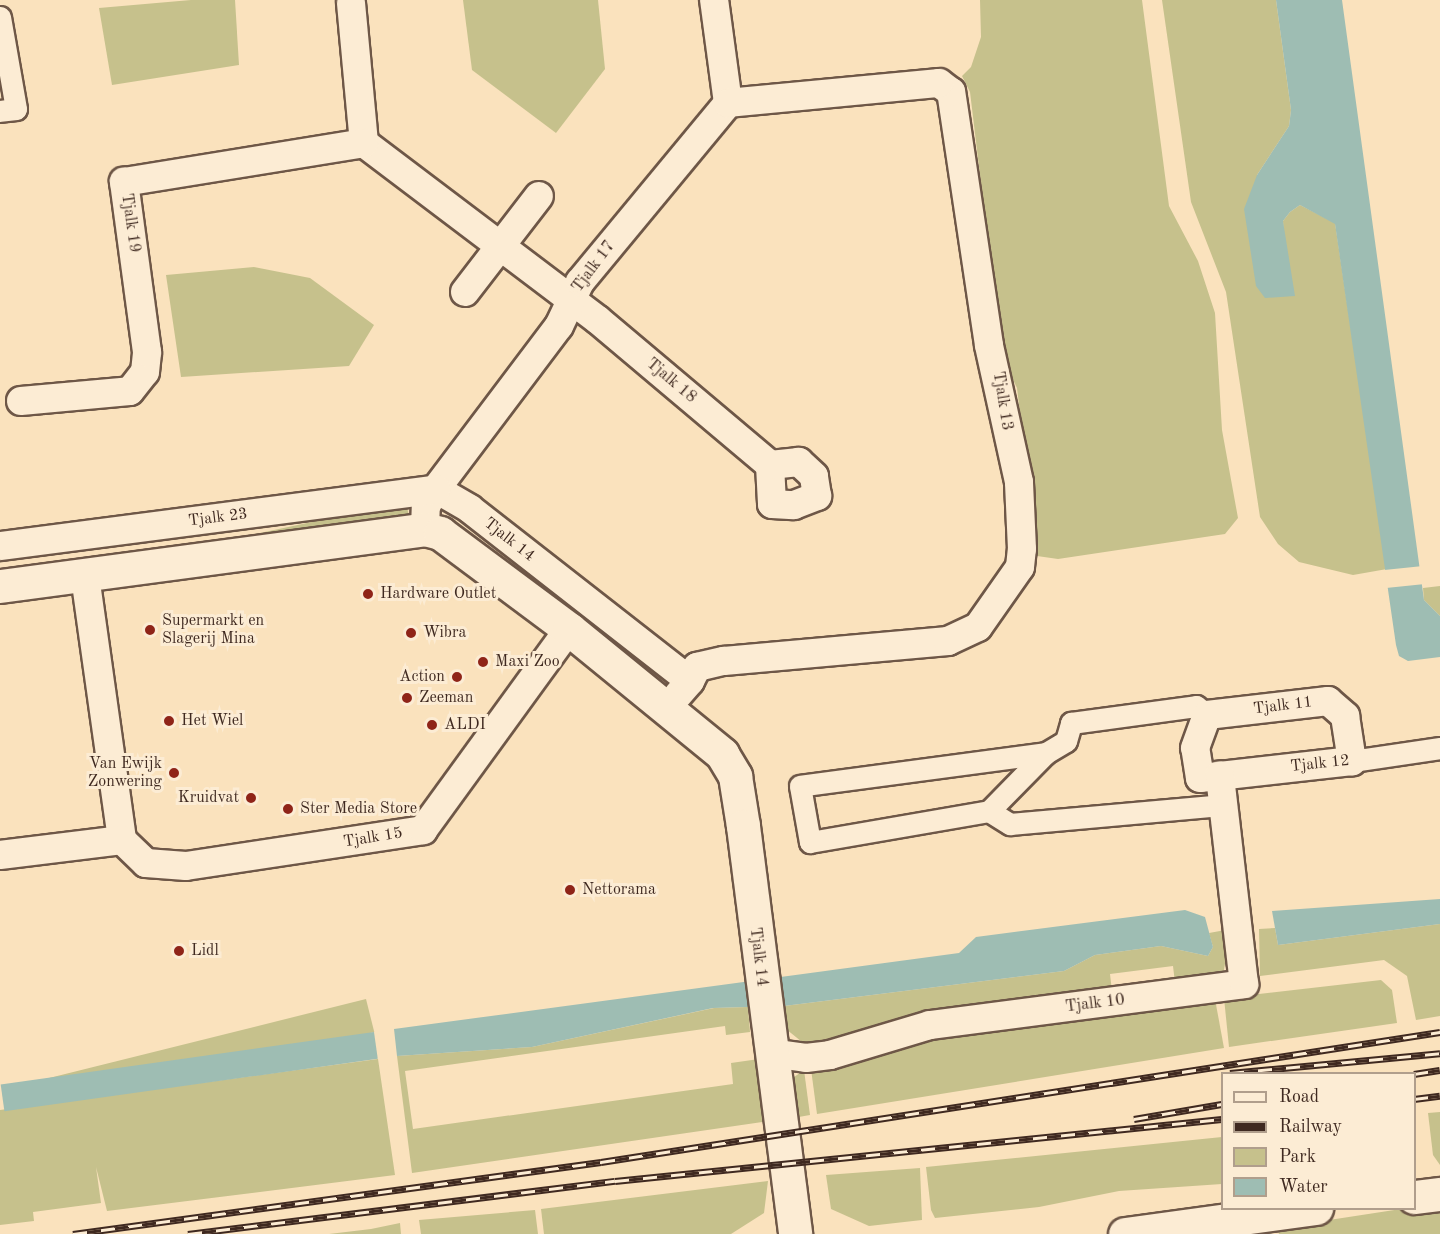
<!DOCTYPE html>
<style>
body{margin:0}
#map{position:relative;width:1440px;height:1234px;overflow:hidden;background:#fae2bd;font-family:"Old Standard TT",serif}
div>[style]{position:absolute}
.green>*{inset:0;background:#c6c18c;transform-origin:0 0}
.water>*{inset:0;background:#9ebdb3;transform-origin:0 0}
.pier>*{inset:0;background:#fae2bd;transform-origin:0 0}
.roads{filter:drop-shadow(2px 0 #6e5747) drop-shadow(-2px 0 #6e5747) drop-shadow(0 2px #6e5747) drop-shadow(0 -2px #6e5747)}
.pedestrian>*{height:21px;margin:-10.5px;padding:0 10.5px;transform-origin:10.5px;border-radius:10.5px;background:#fcecd4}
.minor>*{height:28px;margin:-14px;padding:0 14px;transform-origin:14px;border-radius:14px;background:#fcecd4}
.tertiary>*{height:33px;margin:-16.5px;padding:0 16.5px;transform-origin:16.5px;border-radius:16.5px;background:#fcecd4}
.secondary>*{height:33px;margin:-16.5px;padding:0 16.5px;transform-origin:16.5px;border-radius:16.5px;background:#fcecd4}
.rail>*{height:7px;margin-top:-3.5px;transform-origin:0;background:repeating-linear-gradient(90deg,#fcecd4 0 14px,#3f2920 0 28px);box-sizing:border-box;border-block:2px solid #3f2920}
.dots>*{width:16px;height:16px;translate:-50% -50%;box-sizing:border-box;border:3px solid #fcecd4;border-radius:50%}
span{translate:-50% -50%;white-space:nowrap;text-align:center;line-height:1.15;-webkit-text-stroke:6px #fcecd4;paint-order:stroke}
.street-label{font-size:16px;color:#3f2920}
.poi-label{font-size:16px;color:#3f2920}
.left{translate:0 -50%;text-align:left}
.right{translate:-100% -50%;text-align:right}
.legend{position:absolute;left:1221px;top:1072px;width:195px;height:138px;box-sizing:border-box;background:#fcecd4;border:2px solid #b09e8c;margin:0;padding:8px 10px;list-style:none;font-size:18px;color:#3f2920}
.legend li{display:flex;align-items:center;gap:12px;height:30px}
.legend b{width:30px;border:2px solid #b09e8c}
</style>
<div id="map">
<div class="green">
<div style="clip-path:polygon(191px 0,235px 0,239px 65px,112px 85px,99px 8px)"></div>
<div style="clip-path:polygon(463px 0,598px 0,605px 69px,556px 133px,472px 70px)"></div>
<div style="clip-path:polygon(980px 0,1142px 0,1169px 206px,1198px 261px,1215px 313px,1222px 430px,1238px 518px,1225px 534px,1058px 559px,1037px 556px,1017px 388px,1002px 357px,970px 92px,962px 76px,971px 67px,981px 37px)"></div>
<div style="clip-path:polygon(1162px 0,1276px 0,1291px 110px,1289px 126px,1257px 175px,1256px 286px,1284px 242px,1283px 221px,1290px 212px,1300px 205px,1335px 223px,1387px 569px,1353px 575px,1299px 562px,1278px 544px,1260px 517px,1226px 292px,1191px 202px)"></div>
<div style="clip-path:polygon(254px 267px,310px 278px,374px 325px,349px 366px,181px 377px,166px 275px)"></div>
<div style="left:406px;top:502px;width:14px;height:410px;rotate:78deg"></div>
<div style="clip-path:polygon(1440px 586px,1440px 616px,1424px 600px,1423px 588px)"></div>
<div style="clip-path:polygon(1440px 924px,1440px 1016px,1416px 1020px,1407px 976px,1384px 960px,1260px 976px,1259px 929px,1275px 928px,1278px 945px)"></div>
<div style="clip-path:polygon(1231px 929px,1223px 975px,1175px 983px,1173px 966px,1110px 974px,1112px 991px,807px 1046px,786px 1029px,784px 1006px,1064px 971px,1095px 955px,1161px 946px,1208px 956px,1213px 947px,1209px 933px)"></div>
<div style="clip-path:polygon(1381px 980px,1392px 990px,1397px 1023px,1229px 1047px,1224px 998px)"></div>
<div style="left:366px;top:999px;width:34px;height:369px;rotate:76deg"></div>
<div style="clip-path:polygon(1215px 999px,1224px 1048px,817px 1114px,811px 1069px,900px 1043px)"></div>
<div style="clip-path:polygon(748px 1007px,750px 1032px,726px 1035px,725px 1026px,405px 1071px,413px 1129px,733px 1084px,731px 1063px,759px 1059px,769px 1121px,412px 1173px,397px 1056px,532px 1047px,714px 1008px)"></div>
<div style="clip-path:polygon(378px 1059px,395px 1175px,107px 1211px,96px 1167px,101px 1203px,33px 1212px,34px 1221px,0 1225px,0 1110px)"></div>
<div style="clip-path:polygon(804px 1070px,810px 1115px,793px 1118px,790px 1080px)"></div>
<div style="clip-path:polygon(1440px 1112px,1440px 1165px,1433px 1155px,1428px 1113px)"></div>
<div style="clip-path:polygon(1222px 1137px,1222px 1184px,1119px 1191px,1039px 1207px,935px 1218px,931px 1210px,926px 1167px)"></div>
<div style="clip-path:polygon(920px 1168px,922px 1220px,869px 1226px,831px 1209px,826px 1175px)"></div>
<div style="clip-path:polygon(768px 1181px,764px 1213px,731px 1234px,544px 1234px,541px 1209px)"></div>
<div style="clip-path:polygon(1440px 1203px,1440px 1234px,1279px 1234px,1277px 1228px)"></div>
<div style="clip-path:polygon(535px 1210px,538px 1234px,421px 1234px,419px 1220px)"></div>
<div style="clip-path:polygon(400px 1223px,401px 1234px,329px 1234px,371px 1229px)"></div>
</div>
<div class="water">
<div style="clip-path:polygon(1276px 0,1342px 0,1424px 600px,1440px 616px,1440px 657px,1408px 661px,1399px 656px,1396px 645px,1335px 224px,1300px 205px,1290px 212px,1283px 221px,1295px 296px,1265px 298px,1256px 286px,1244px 209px,1257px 175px,1289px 126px,1291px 110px)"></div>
<div style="clip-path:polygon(1440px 899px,1440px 924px,1278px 945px,1272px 911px)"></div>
<div style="clip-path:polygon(1185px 910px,1205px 917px,1213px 947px,1208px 956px,1161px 946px,1095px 955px,1064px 971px,784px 1006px,713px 1008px,532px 1047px,397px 1056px,394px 1029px,959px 953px,976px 937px)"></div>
<div style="left:374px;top:1032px;width:27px;height:377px;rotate:82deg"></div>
</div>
<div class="pier">
<div style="left:1423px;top:566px;width:18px;height:39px;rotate:84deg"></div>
</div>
<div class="roads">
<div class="pedestrian">
<div style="left:0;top:17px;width:93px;rotate:80.1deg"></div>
<div style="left:16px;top:109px;width:16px;rotate:173deg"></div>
<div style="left:1046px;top:753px;width:248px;rotate:172.4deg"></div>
<div style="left:800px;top:786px;width:57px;rotate:79.9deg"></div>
<div style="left:810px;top:842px;width:182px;rotate:-9.8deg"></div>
<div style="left:989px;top:811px;width:25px;rotate:32deg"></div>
<div style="left:1010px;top:824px;width:212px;rotate:-5.1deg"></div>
<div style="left:1352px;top:761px;width:89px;rotate:-8.4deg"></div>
<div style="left:989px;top:811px;width:81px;rotate:-45.5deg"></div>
<div style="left:1046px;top:753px;width:23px;rotate:-31deg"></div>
<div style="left:1066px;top:741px;width:19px;rotate:-74deg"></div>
<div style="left:1071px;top:723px;width:126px;rotate:-7.7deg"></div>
<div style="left:1196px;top:706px;width:14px;rotate:39deg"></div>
</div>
<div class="minor">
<div style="left:351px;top:3px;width:141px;rotate:84.7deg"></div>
<div style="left:364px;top:143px;width:293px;rotate:37.1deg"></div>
<div style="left:598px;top:320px;width:225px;rotate:40.1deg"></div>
<div style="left:770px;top:465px;width:39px;rotate:87deg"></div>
<div style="left:772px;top:504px;width:22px;rotate:3deg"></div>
<div style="left:794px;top:505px;width:25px;rotate:-21deg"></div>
<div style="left:817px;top:496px;width:20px;rotate:-99deg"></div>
<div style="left:814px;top:476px;width:21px;rotate:-137deg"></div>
<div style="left:799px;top:462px;width:29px;rotate:174deg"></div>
<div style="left:465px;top:292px;width:121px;rotate:-52.4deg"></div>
<div style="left:21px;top:401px;width:109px;rotate:-5.2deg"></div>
<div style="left:130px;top:391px;width:24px;rotate:-52deg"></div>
<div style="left:145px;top:372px;width:20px;rotate:-84deg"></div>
<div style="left:147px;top:352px;width:172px;rotate:-97.7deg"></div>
<div style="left:124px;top:182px;width:243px;rotate:-9.2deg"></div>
<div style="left:436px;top:489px;width:39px;rotate:30deg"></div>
<div style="left:470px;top:509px;width:279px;rotate:38deg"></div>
<div style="left:690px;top:681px;width:18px;rotate:131deg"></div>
<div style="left:425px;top:529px;width:23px;rotate:-88deg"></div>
<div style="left:426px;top:506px;width:20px;rotate:-60deg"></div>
<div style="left:436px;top:489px;width:204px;rotate:-53deg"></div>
<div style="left:559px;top:326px;width:49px;rotate:-64.5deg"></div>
<div style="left:580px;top:282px;width:232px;rotate:-50.4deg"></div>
<div style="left:728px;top:103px;width:104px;rotate:-97.7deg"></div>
<div style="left:0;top:546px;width:440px;rotate:-7.4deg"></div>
<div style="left:85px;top:576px;width:267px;rotate:82deg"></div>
<div style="left:122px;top:840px;width:33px;rotate:44deg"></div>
<div style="left:146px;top:863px;width:40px;rotate:4.3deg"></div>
<div style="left:186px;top:866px;width:240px;rotate:-8.6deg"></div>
<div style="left:423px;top:830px;width:248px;rotate:-54deg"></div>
<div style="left:690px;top:681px;width:16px;rotate:-63deg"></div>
<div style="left:697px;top:667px;width:28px;rotate:-13deg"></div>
<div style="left:724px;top:661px;width:225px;rotate:-5.1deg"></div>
<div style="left:948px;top:641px;width:33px;rotate:-25deg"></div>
<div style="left:978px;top:627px;width:73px;rotate:-55deg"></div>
<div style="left:1020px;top:567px;width:18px;rotate:-84deg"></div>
<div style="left:1022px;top:549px;width:67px;rotate:-92.6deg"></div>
<div style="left:1019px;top:482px;width:140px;rotate:-102.4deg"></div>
<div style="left:989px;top:345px;width:256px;rotate:-98.5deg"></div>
<div style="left:951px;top:92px;width:15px;rotate:-143deg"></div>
<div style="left:939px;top:83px;width:212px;rotate:174.6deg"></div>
<div style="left:1328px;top:701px;width:23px;rotate:41deg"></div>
<div style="left:1345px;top:716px;width:46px;rotate:81.2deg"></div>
<div style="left:1352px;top:761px;width:153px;rotate:173.6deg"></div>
<div style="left:1200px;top:778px;width:30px;rotate:-99deg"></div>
<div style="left:1195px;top:748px;width:35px;rotate:-70deg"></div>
<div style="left:1207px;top:715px;width:122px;rotate:-6.6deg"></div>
<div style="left:0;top:855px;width:123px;rotate:-7deg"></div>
<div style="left:771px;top:1053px;width:35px;rotate:8deg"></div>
<div style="left:806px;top:1058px;width:24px;rotate:-7deg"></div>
<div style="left:830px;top:1055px;width:104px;rotate:-16.7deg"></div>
<div style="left:930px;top:1025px;width:317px;rotate:-7.4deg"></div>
<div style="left:1244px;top:984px;width:210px;rotate:-96.6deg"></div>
</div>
<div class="tertiary">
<div style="left:0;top:586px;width:429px;rotate:-7.6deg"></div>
<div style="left:425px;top:529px;width:16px;rotate:15deg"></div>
<div style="left:440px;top:533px;width:161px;rotate:36.7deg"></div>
<div style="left:569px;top:629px;width:198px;rotate:39.2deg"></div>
<div style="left:722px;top:754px;width:26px;rotate:59deg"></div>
<div style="left:735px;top:776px;width:51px;rotate:80.9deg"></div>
<div style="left:743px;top:826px;width:411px;rotate:82.7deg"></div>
</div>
<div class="secondary">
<div style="left:1414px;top:1197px;width:26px;rotate:-7deg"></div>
<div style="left:1125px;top:1234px;width:193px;rotate:-7.8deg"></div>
</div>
</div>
<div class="rail">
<div style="left:1230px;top:1073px;width:211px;rotate:-5.4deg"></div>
<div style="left:1414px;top:1074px;width:26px;rotate:-9deg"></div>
<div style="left:1414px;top:1099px;width:26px;rotate:-7deg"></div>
<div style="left:1134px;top:1119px;width:89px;rotate:-9.7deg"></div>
<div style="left:73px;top:1234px;width:533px;rotate:-7.77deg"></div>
<div style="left:601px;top:1162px;width:849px;rotate:-8.81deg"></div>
<div style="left:188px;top:1234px;width:430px;rotate:-7.1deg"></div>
<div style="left:615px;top:1181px;width:610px;rotate:-5.83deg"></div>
</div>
<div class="dots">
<div style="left:368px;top:594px;background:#8f2418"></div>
<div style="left:150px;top:630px;background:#8f2418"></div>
<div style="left:411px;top:633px;background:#8f2418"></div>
<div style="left:483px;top:662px;background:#8f2418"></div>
<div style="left:457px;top:677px;background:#8f2418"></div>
<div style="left:407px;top:698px;background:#8f2418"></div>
<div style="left:169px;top:721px;background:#8f2418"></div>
<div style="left:432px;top:725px;background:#8f2418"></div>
<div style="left:174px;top:773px;background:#8f2418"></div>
<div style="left:251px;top:798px;background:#8f2418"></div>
<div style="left:288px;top:809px;background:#8f2418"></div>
<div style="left:570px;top:890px;background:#8f2418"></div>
<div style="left:179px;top:951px;background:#8f2418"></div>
</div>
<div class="street-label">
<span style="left:130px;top:223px;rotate:82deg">Tjalk 19</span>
<span style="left:594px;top:267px;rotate:-53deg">Tjalk 17</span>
<span style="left:671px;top:381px;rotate:40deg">Tjalk 18</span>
<span style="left:1002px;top:401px;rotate:81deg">Tjalk 13</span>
<span style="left:218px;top:518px;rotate:-7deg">Tjalk 23</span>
<span style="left:509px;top:540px;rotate:38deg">Tjalk 14</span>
<span style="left:1283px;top:706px;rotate:-7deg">Tjalk 11</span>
<span style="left:1320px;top:764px;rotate:-6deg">Tjalk 12</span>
<span style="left:373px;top:838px;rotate:-9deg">Tjalk 15</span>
<span style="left:758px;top:957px;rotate:83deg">Tjalk 14</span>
<span style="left:1095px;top:1004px;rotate:-7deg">Tjalk 10</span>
</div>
<div class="poi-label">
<span class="left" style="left:380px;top:594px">Hardware Outlet</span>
<span class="left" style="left:162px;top:630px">Supermarkt en<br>Slagerij Mina</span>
<span class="left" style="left:423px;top:633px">Wibra</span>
<span class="left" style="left:495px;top:662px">Maxi Zoo</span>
<span class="right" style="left:445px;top:677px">Action</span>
<span class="left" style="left:419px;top:698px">Zeeman</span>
<span class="left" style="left:181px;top:721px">Het Wiel</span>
<span class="left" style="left:444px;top:725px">ALDI</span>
<span class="right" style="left:162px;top:773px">Van Ewijk<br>Zonwering</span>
<span class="right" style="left:239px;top:798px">Kruidvat</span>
<span class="left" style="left:300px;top:809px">Ster Media Store</span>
<span class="left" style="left:582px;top:890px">Nettorama</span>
<span class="left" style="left:191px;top:951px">Lidl</span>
</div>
<ul class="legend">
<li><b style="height:8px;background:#fcecd4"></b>Road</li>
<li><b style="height:8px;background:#3f2920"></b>Railway</li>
<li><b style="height:16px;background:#c6c18c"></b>Park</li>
<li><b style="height:16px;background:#9ebdb3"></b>Water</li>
</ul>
</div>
